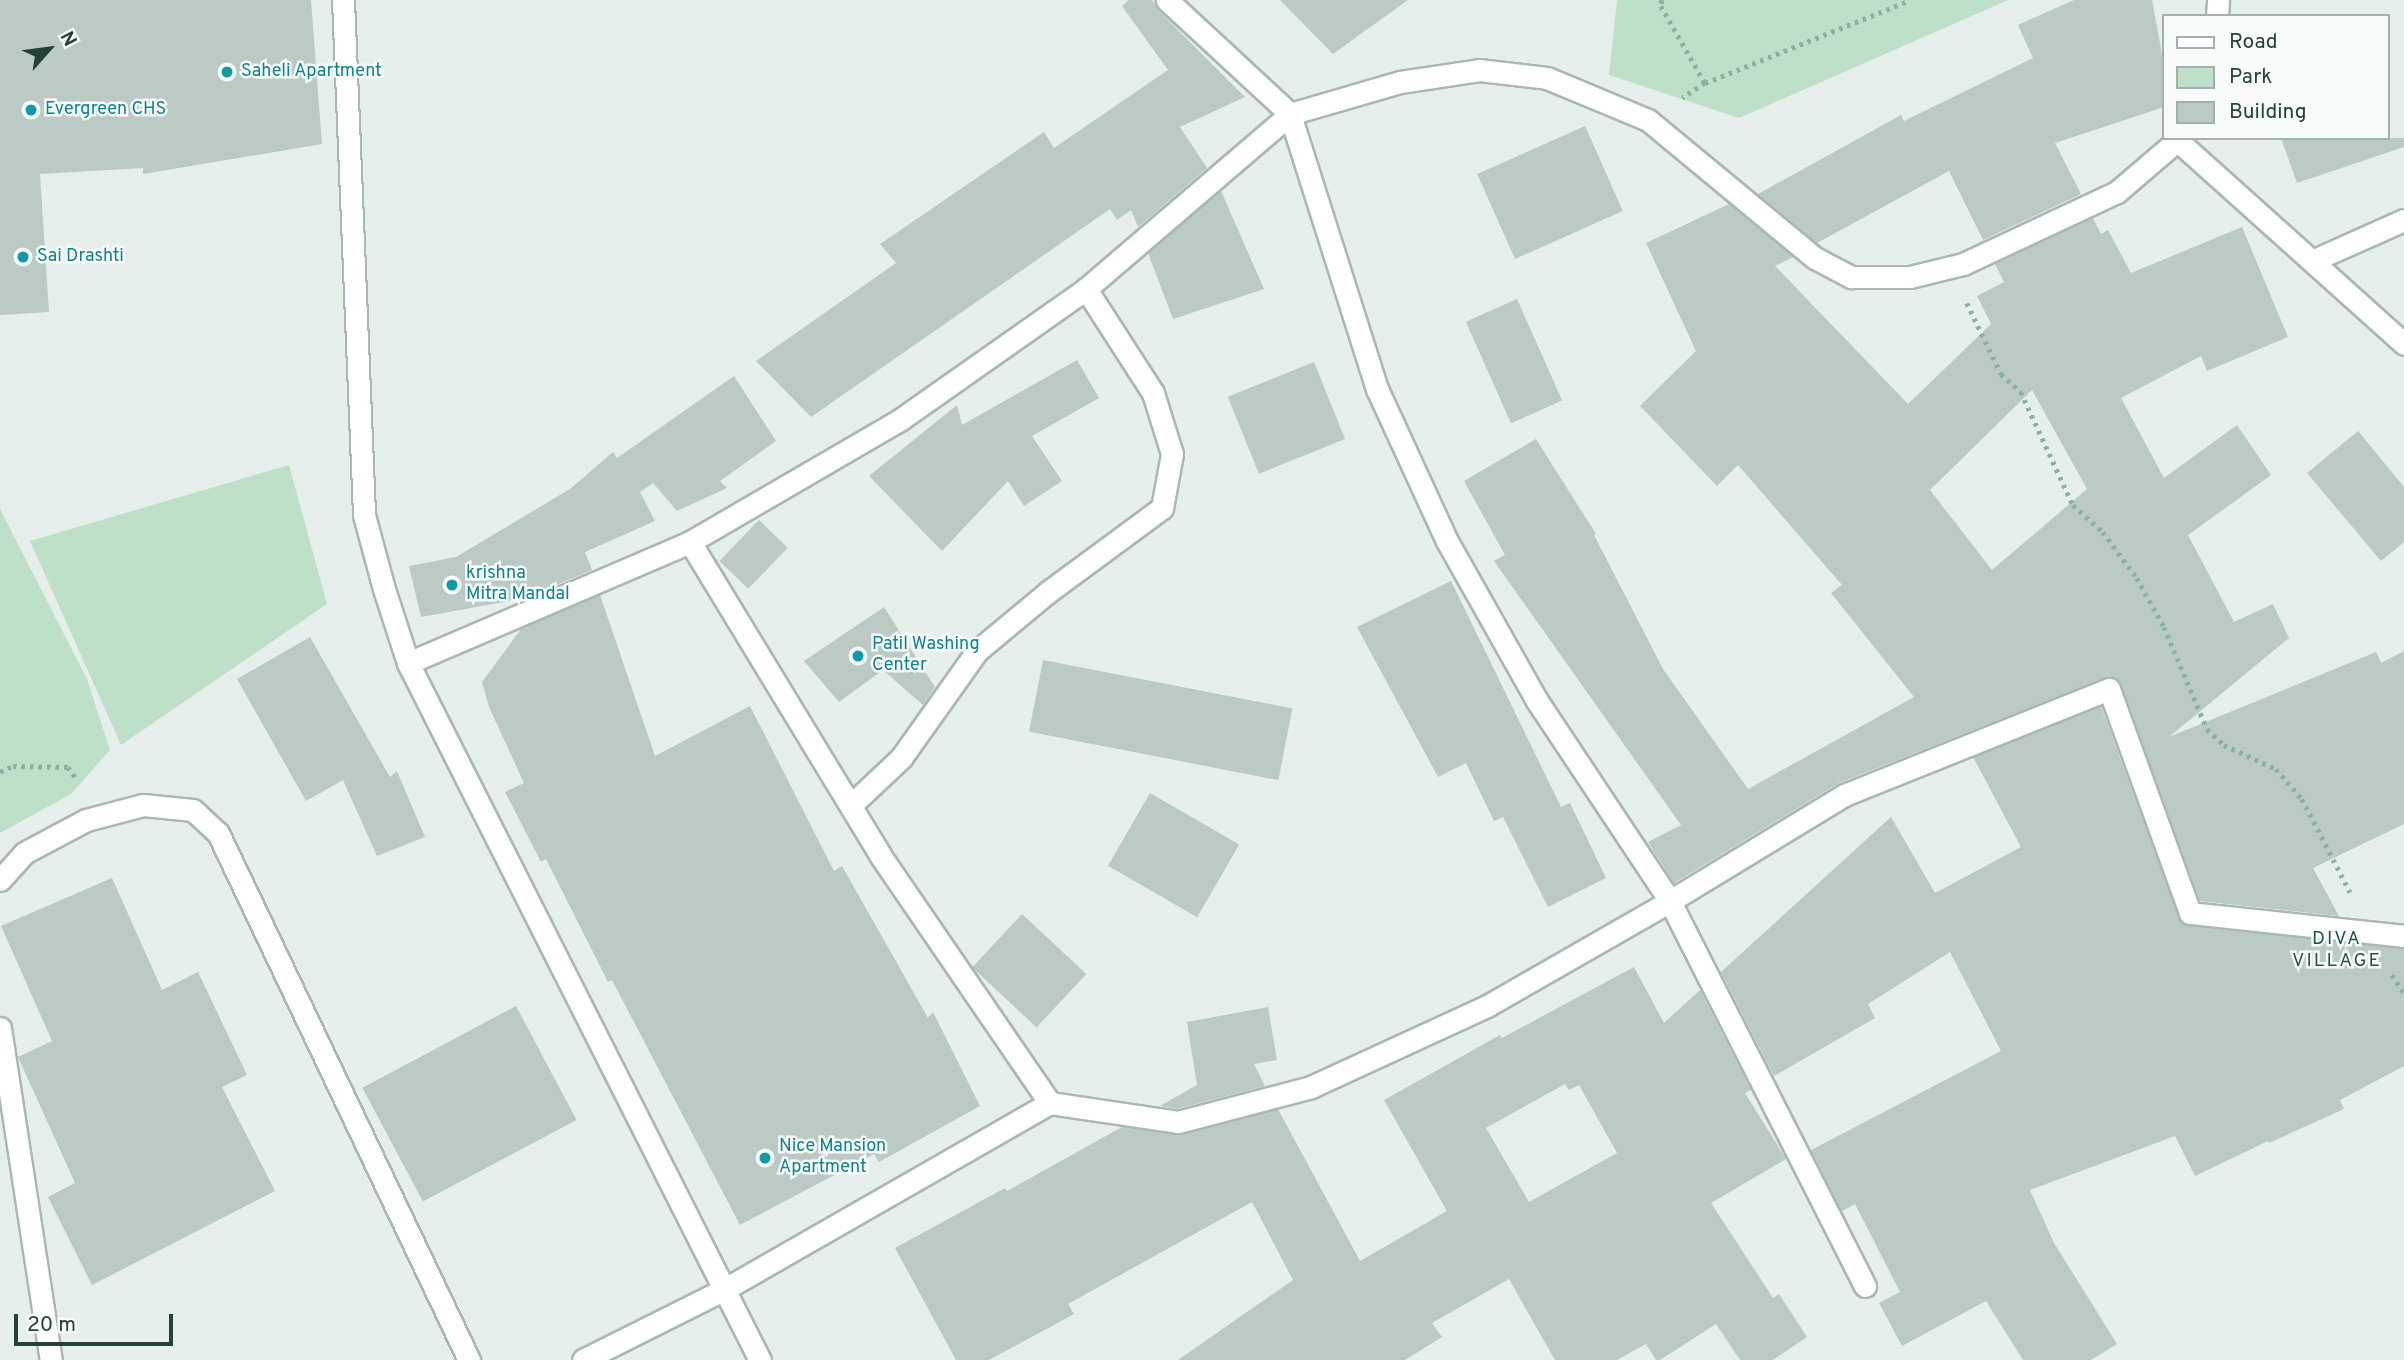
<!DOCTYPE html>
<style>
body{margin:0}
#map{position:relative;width:2404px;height:1360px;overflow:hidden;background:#e6efeb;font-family:Overpass,sans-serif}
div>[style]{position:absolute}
.green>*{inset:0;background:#bfe0c8}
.building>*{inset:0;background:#bbcac4;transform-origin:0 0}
.path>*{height:4.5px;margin-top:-2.25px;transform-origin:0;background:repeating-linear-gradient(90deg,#86b3a5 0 3.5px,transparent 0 8.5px)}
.roads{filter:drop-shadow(2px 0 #a8b8b2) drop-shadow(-2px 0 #a8b8b2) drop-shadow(0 2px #a8b8b2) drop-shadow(0 -2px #a8b8b2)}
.minor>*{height:21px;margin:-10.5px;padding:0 10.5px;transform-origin:10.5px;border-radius:10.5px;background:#fff}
.dots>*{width:19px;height:19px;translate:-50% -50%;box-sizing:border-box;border:4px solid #f7fbf9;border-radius:50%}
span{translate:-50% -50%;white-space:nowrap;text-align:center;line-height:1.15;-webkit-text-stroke:5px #f7fbf9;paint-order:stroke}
.culture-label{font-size:18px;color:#0d838f}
.left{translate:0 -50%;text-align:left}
.neighbourhood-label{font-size:19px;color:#1f5548;letter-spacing:2px}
.legend{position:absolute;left:2162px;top:14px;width:228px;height:126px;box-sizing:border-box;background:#f7fbf9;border:2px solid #a3b1ad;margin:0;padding:9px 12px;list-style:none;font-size:21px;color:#24423a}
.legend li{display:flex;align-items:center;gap:14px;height:35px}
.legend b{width:35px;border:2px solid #a3b1ad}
.north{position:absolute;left:14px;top:14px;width:70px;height:70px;-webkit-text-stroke:5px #f7fbf9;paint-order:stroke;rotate:62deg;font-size:19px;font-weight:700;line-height:28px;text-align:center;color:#24423a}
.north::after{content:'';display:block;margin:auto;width:24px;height:32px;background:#24423a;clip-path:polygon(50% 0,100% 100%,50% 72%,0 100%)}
.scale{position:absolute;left:14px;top:1314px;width:159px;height:32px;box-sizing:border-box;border:4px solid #24423a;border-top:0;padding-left:9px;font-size:21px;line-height:24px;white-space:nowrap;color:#24423a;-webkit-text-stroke:5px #f7fbf9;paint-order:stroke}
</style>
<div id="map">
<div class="green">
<div style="clip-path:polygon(1617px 0,2008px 0,1739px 118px,1609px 75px)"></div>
<div style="clip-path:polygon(289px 465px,327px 604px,121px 745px,30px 541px)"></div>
<div style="clip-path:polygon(0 509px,87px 679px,110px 750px,71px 794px,0 833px)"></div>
</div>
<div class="building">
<div style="clip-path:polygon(0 0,311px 0,322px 144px,143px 174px,143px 168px,40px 174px,49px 312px,0 315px)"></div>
<div style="clip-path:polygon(1129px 0,1152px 0,1158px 10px,1245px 97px,1180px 127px,1207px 168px,1138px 227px,1131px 210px,1117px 220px,1110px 209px,811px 417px,756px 361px,896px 263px,880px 244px,1044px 132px,1054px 148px,1168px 70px,1122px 6px)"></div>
<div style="clip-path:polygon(1280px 0,1408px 0,1333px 54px)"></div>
<div style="clip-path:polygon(2074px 0,2152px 0,2164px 65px,2164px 107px,2055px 143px,2081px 194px,1983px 240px,1949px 171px,1817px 243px,1758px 194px,1901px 115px,1904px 121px,2033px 58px,2018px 25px)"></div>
<div style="left:1585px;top:126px;width:93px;height:118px;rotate:66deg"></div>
<div style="clip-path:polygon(2281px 138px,2404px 138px,2404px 147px,2297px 183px)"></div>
<div style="clip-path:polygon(1221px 191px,1264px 289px,1173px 319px,1148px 253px)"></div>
<div style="clip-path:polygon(evenodd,1729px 204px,1793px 257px,1775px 266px,1908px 404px,1991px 324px,1977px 296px,2004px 282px,1995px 264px,2093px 218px,2101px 234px,2108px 230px,2131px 273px,2242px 227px,2288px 337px,2207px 371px,2201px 356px,2121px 398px,2164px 478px,2237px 425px,2271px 475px,2188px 535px,2234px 622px,2273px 604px,2289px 638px,2169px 737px,2376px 652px,2381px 663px,2404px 651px,2404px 824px,2313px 868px,2339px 916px,2200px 901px,2121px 685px,2110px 676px,1839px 783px,1674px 883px,1648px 842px,1681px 825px,1494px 561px,1505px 555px,1464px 481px,1536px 439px,1596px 534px,1594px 535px,1663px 669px,1748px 789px,1914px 697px,1831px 593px,1842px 585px,1738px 465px,1717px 486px,1640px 406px,1696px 351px,1646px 243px,1729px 204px,2032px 390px,2087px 489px,1992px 570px,1930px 490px,2032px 390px)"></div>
<div style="left:1517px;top:299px;width:111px;height:56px;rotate:66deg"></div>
<div style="clip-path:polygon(1077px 360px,1099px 398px,1032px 436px,1062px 481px,1024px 506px,1008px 481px,942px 551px,869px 476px,957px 405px,962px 425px)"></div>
<div style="left:1314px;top:362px;width:83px;height:93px;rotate:68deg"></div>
<div style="clip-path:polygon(734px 376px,776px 441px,720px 481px,727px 488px,677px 511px,653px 483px,640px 492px,655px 521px,585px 552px,592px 570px,526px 598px,421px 617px,409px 566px,456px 557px,570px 489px,613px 452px,617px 458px)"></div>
<div style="clip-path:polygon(2358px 431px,2404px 487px,2404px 542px,2381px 561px,2307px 473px)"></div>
<div style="left:759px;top:520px;width:40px;height:57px;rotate:44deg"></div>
<div style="clip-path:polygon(1451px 581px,1561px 807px,1570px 803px,1606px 878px,1548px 907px,1503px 817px,1494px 821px,1466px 763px,1438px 777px,1357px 627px)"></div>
<div style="clip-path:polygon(600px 595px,655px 756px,750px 706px,834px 871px,842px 866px,928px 1018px,933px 1012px,980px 1106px,879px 1162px,874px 1154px,740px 1225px,612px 980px,608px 982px,546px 859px,541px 862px,505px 792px,524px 783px,489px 707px,482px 682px,521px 629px)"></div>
<div style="clip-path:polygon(884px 607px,935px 687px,923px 705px,883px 670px,839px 702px,804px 661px)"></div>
<div style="clip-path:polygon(310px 637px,390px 777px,397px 771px,425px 837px,377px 856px,343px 780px,306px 801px,237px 679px)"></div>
<div style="left:1043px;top:660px;width:254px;height:73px;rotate:11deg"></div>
<div style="clip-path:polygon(2101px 706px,2181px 923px,2404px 949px,2404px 1066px,2340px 1100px,2344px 1109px,2269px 1143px,2268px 1141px,2195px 1176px,2175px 1136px,2030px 1190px,2054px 1243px,2117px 1344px,2091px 1360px,2023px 1360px,1986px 1301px,1902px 1346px,1879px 1303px,1900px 1292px,1855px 1204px,1842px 1211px,1811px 1150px,2001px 1051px,1950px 952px,1868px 1004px,1875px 1018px,1774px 1076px,1721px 972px,1891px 817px,1935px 893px,2021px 847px,1973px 757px)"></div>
<div style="left:1150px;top:793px;width:103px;height:84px;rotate:30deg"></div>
<div style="clip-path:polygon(112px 878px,162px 990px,198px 972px,247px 1075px,222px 1087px,275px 1191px,92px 1285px,48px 1197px,75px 1183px,18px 1057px,52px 1041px,1px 926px)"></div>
<div style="left:1022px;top:914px;width:88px;height:73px;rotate:43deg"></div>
<div style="clip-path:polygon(evenodd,1634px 967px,1664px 1023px,1700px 990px,1751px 1090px,1745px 1093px,1786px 1159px,1711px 1203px,1773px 1298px,1779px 1294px,1807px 1337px,1773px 1360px,1740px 1360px,1716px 1324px,1660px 1360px,1656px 1360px,1646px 1344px,1617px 1360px,1555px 1360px,1509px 1279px,1432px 1323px,1442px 1337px,1405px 1360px,1178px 1360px,1293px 1280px,1252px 1202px,1068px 1304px,1074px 1314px,989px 1360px,956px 1360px,895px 1248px,1005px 1188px,1007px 1191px,1122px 1127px,1181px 1135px,1278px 1109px,1360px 1261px,1447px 1211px,1384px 1100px,1500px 1035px,1502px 1038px,1634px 967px,1565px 1084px,1569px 1090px,1579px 1085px,1617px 1153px,1529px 1202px,1486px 1128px,1565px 1084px)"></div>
<div style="left:516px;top:1006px;width:129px;height:174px;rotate:62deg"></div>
<div style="clip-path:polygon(1268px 1007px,1277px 1060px,1254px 1064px,1265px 1086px,1177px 1109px,1160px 1106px,1197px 1085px,1187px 1022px)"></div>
</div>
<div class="path">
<div style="left:1662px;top:0;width:6px;rotate:99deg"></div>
<div style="left:1661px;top:6px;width:89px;rotate:60.3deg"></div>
<div style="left:1705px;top:83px;width:27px;rotate:146deg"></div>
<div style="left:1705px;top:83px;width:221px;rotate:-22deg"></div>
<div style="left:1967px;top:303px;width:79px;rotate:64.4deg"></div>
<div style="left:2001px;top:374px;width:27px;rotate:42deg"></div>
<div style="left:2021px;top:392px;width:124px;rotate:65.3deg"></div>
<div style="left:2073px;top:505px;width:40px;rotate:42deg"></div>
<div style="left:2103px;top:532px;width:57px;rotate:53.5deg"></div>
<div style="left:2137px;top:578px;width:56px;rotate:61.1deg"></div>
<div style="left:2164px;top:627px;width:111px;rotate:67.1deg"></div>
<div style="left:2207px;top:729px;width:23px;rotate:43deg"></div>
<div style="left:2224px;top:745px;width:57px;rotate:24.8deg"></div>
<div style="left:2276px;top:769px;width:40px;rotate:49deg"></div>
<div style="left:2302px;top:799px;width:105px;rotate:62.7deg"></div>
<div style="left:0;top:772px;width:14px;rotate:-25deg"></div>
<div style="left:13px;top:766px;width:55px;rotate:1deg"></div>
<div style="left:68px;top:767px;width:17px;rotate:54deg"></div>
<div style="left:2392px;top:975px;width:22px;rotate:56deg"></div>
</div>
<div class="roads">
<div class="minor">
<div style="left:343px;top:0;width:515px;rotate:87.66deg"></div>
<div style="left:364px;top:515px;width:77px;rotate:74.9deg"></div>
<div style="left:384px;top:589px;width:78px;rotate:72deg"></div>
<div style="left:408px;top:663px;width:781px;rotate:63.21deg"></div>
<div style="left:2217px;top:16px;width:16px;rotate:-86deg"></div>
<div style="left:2178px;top:141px;width:304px;rotate:41.9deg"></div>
<div style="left:2314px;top:260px;width:98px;rotate:-24deg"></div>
<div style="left:690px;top:542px;width:366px;rotate:58.7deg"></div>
<div style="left:880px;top:855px;width:301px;rotate:55.6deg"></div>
<div style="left:408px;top:663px;width:307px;rotate:-23.2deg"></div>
<div style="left:690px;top:542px;width:244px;rotate:-30.2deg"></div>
<div style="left:901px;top:419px;width:226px;rotate:-35.1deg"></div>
<div style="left:1086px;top:289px;width:269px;rotate:-40.6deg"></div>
<div style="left:1290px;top:114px;width:115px;rotate:-16.2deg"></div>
<div style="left:1400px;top:82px;width:80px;rotate:-8.6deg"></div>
<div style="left:1479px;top:70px;width:68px;rotate:6.7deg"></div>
<div style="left:1547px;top:78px;width:109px;rotate:22.6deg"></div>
<div style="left:1648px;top:120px;width:217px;rotate:39.6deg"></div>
<div style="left:1815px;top:258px;width:41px;rotate:27.8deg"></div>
<div style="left:1851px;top:277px;width:59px"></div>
<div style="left:1910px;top:277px;width:55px;rotate:-13.8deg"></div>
<div style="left:1963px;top:264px;width:170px;rotate:-25.1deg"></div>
<div style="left:2117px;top:192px;width:83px;rotate:-40.6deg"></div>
<div style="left:851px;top:805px;width:69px;rotate:-43.2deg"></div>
<div style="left:901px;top:758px;width:131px;rotate:-54.6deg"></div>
<div style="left:977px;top:651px;width:92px;rotate:-39.7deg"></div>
<div style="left:1048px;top:592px;width:142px;rotate:-36.4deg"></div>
<div style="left:1162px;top:508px;width:55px;rotate:-79.5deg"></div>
<div style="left:1172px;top:454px;width:64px;rotate:-107.3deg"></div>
<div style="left:1153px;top:393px;width:124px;rotate:-122.8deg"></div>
<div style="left:0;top:880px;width:36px;rotate:-48deg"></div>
<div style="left:24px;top:853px;width:70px;rotate:-28deg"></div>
<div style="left:86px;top:820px;width:59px;rotate:-14.7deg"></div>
<div style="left:143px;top:805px;width:50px;rotate:5.7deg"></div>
<div style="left:193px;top:810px;width:34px;rotate:43deg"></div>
<div style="left:218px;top:833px;width:584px;rotate:64.53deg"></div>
<div style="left:0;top:1028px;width:336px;rotate:81.3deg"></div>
<div style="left:1865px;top:1286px;width:432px;rotate:-116.9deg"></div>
<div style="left:1670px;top:901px;width:204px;rotate:-31.3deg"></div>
<div style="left:1844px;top:795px;width:285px;rotate:-21.8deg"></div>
<div style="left:2109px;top:689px;width:238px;rotate:70.1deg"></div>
<div style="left:2190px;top:913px;width:215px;rotate:6.1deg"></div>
<div style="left:583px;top:1360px;width:159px;rotate:-26.6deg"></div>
<div style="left:725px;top:1289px;width:374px;rotate:-29.8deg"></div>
<div style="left:1050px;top:1103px;width:129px;rotate:8.4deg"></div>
<div style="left:1178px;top:1122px;width:138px;rotate:-14.7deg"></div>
<div style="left:1311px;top:1087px;width:194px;rotate:-24.7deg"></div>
<div style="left:1487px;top:1006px;width:211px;rotate:-29.8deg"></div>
<div style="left:1670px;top:901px;width:242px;rotate:-123.6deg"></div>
<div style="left:1536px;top:699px;width:181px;rotate:-119.4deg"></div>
<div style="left:1447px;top:541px;width:167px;rotate:-114.7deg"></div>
<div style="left:1377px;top:389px;width:288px;rotate:-107.6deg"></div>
<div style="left:1290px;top:114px;width:168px;rotate:-137.2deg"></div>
</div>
</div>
<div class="dots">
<div style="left:227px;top:72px;background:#0f9aa8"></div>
<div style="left:31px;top:110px;background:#0f9aa8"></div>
<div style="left:23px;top:257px;background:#0f9aa8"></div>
<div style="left:452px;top:585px;background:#0f9aa8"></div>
<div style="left:858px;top:656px;background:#0f9aa8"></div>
<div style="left:765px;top:1158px;background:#0f9aa8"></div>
</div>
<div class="culture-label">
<span class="left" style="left:241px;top:72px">Saheli Apartment</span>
<span class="left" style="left:45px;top:110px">Evergreen CHS</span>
<span class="left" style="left:37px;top:257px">Sai Drashti</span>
<span class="left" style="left:466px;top:585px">krishna<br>Mitra Mandal</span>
<span class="left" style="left:872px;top:656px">Patil Washing<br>Center</span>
<span class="left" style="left:779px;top:1158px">Nice Mansion<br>Apartment</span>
</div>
<div class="neighbourhood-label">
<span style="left:2337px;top:951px">DIVA<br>VILLAGE</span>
</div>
<ul class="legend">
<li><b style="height:9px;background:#fff"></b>Road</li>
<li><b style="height:19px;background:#bfe0c8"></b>Park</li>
<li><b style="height:19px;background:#bbcac4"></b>Building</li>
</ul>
<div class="north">N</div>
<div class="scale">20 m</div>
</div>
